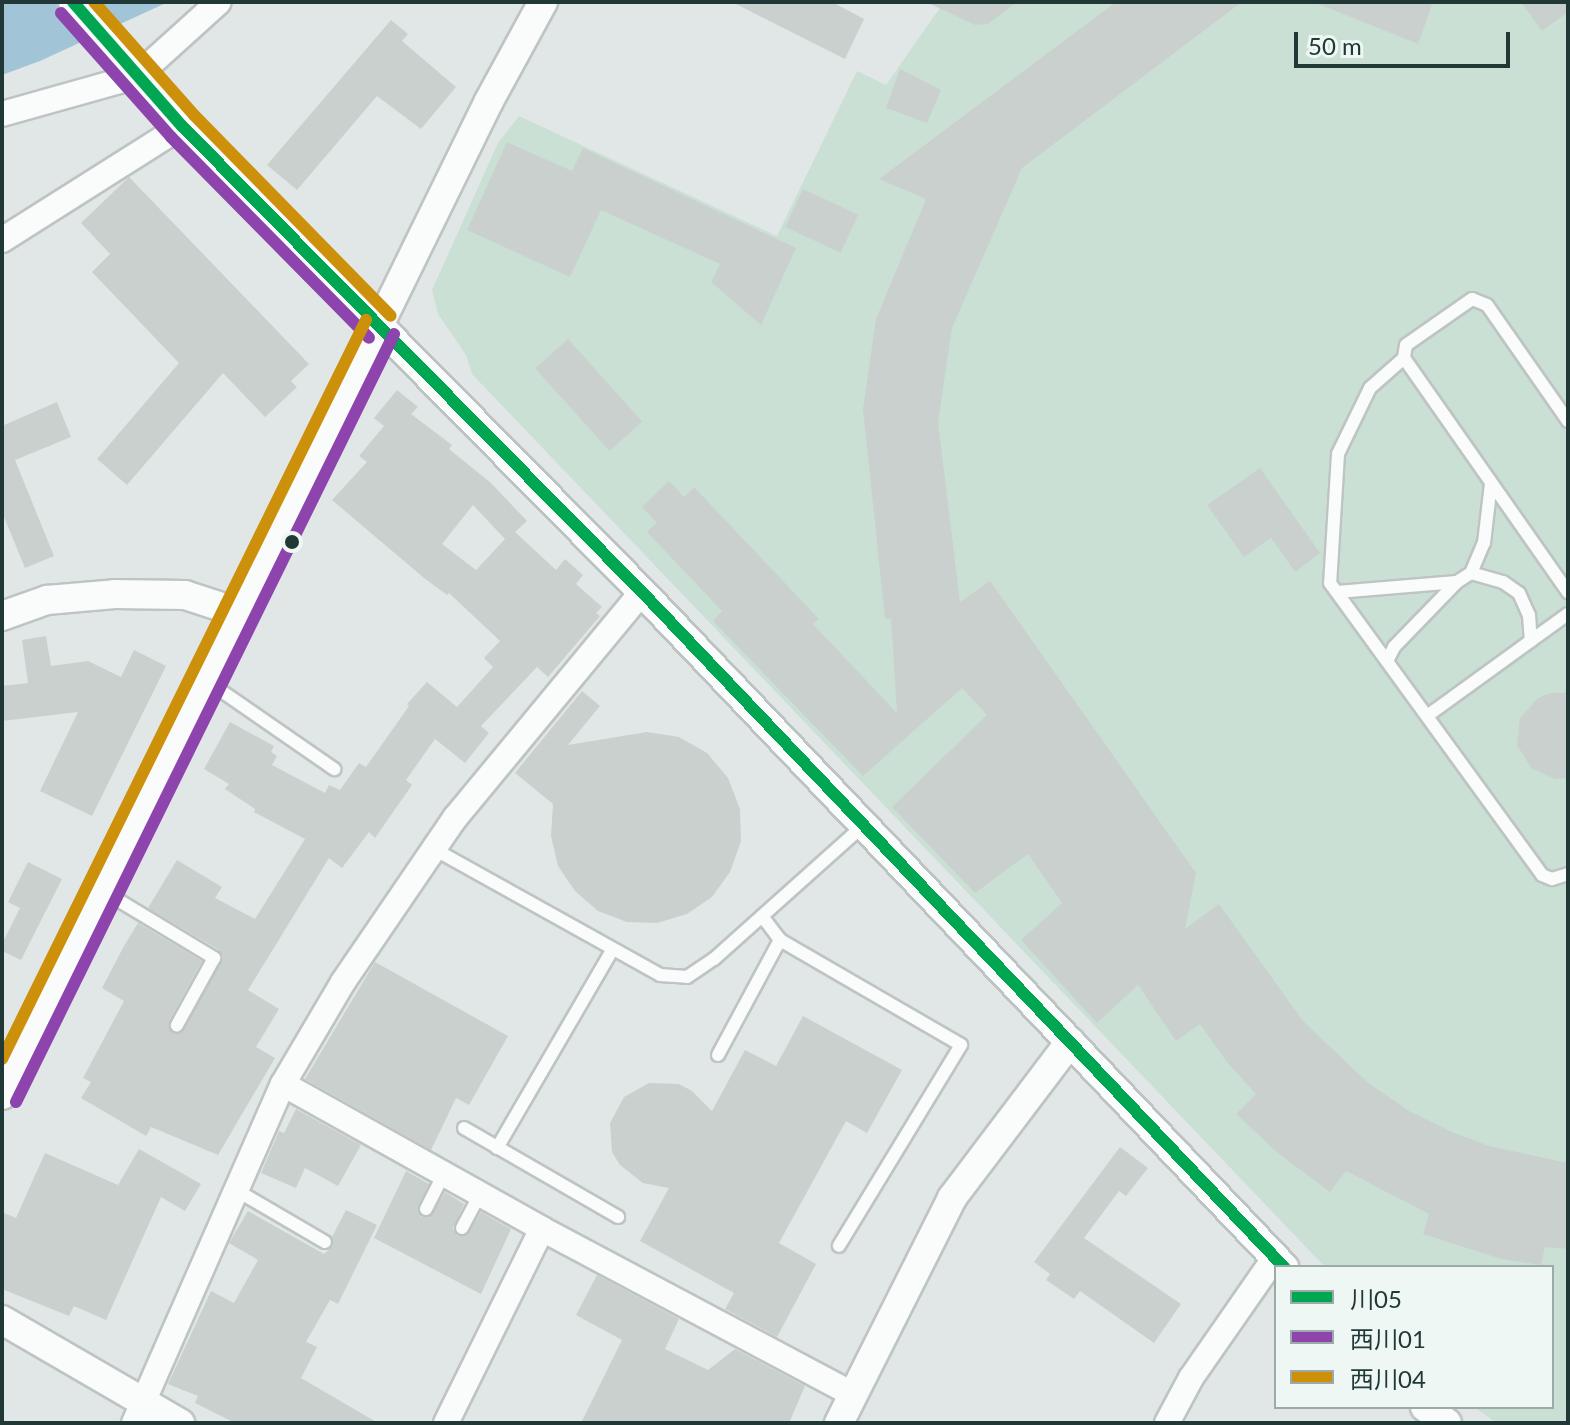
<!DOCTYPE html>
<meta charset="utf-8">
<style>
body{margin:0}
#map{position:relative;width:1570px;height:1425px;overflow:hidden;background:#e1e7e6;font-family:Lato,"Noto Sans JP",sans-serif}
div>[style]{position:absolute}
.green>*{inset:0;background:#cae0d5}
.water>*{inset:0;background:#a1c5d6}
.building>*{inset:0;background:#cad0ce;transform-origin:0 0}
.roads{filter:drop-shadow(2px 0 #bec4c3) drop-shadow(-2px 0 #bec4c3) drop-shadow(0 2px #bec4c3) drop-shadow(0 -2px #bec4c3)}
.service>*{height:12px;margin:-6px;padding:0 6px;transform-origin:6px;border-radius:6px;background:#fafbfb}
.minor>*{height:24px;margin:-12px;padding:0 12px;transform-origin:12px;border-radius:12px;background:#fafbfb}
.tertiary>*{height:28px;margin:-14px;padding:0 14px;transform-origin:14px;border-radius:14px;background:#fafbfb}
.bus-1>*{height:12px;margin:-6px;padding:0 6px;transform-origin:6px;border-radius:6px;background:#00a651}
.bus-2>*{height:12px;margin:-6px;padding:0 6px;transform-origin:6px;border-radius:6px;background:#8e44ad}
.bus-3>*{height:12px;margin:-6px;padding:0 6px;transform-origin:6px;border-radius:6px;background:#cc900b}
.dots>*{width:22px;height:22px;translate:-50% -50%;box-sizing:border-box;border:4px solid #eff7f4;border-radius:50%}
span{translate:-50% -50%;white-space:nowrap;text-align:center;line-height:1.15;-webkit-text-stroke:7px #eff7f4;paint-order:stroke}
.frame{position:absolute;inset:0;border:4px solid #203937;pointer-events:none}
.legend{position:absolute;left:1274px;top:1265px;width:280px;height:144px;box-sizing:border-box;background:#eff7f4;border:2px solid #9caba8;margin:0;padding:10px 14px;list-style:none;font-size:24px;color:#203937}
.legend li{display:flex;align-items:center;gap:16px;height:40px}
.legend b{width:40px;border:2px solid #9caba8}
.scale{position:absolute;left:1294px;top:32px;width:216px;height:36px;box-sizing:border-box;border:4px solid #203937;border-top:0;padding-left:10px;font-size:24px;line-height:28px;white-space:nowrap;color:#203937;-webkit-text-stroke:6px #eff7f4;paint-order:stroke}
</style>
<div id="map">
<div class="green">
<div style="clip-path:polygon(944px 2px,1568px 2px,1568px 1423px,1497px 1423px,1474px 1407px,1552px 1407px,1552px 1267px,1325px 1267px,472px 374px,466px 355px,438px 314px,432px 290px,498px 143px,519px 116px,777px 236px,857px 71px,886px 85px)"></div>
</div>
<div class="water">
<div style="clip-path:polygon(10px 2px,168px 2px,40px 61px,2px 75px,2px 4px)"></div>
</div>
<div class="building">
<div style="clip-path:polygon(732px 2px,832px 2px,864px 19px,845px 59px)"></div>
<div style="clip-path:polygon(926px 2px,1017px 2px,988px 24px,975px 25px)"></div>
<div style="clip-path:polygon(1116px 2px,1242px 2px,1022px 168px,952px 328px,938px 422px,960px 602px,990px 581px,1196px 873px,1185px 929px,1219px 904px,1303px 1021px,1367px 1082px,1409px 1111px,1450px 1131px,1489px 1146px,1568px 1163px,1568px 1249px,1545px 1247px,1541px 1265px,1501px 1259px,1423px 1234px,1429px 1214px,1346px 1171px,1330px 1192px,1279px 1154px,1236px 1114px,1256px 1094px,1226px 1061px,1200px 1024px,1176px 1041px,1138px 985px,1097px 1023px,1021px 940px,1062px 903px,1028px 854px,975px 893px,892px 807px,987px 715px,962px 688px,863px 776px,713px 621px,722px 611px,647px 532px,657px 523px,642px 507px,669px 481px,684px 497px,694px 487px,819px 619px,813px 624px,897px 713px,891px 619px,885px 619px,863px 409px,876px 319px,926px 199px,879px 179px)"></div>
<div style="clip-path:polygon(1313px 2px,1433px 2px,1418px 44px)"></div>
<div style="clip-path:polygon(1521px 2px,1568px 2px,1568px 12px,1542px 31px)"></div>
<div style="clip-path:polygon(391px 20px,408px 34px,402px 41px,456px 87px,421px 129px,377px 96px,297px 190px,267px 165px)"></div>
<div style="clip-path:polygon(900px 69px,941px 90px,927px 123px,886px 108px)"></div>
<div style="clip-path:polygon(507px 142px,572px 171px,583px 148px,796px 248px,761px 325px,711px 282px,720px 264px,601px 210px,570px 277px,467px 230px)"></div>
<div style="clip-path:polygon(129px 177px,309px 364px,291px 381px,297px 387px,265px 417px,223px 373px,127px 485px,97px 459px,179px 363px,92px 272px,110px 254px,81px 223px)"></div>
<div style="left:803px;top:189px;width:61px;height:42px;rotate:25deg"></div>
<div style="left:568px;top:339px;width:111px;height:44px;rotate:48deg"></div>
<div style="clip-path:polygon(evenodd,397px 390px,418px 407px,411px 414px,452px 445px,449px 449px,491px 483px,527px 521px,515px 532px,556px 570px,565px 559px,583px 575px,576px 584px,602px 607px,596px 613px,600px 616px,548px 677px,537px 667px,481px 726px,489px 733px,465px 763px,435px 739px,406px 780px,412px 785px,375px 838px,369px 832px,342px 868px,329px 858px,248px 990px,279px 1009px,256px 1047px,275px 1058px,218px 1155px,151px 1127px,146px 1136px,81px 1098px,91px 1082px,83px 1078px,124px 1001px,102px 988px,124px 946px,138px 923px,202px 961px,169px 1021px,172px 1032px,181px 1033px,223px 957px,219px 950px,148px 908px,177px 860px,222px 887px,215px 898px,255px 919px,305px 839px,254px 812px,255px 809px,225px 789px,229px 784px,204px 769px,230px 722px,274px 746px,271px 752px,277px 756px,272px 765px,325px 793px,329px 785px,340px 790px,359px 763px,366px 767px,409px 706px,407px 704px,427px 682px,457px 707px,493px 667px,484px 658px,500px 641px,449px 593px,447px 595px,424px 578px,332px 500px,367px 462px,359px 456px,384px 426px,374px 418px,397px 390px,473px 505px,505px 539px,476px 570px,442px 544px,473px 505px)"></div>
<div style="clip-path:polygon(57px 402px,71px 437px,15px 460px,54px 556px,25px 568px,2px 512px,2px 426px)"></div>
<div style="clip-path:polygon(1260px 468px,1320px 553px,1295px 572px,1271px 538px,1244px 557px,1207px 505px)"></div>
<div style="clip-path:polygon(46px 636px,51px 666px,88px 661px,121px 677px,134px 650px,166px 666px,92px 816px,40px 791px,78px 712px,2px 721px,2px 686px,28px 683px,22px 640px)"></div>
<div style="clip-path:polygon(582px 691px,600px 706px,568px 745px,647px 732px,679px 737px,707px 753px,728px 778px,740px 809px,741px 841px,730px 872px,712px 897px,687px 914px,657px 923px,627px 922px,598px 911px,575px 891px,558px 866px,551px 836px,553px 804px,515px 773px)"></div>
<div style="clip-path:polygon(1551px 693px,1568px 693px,1568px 778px,1555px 779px,1531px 768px,1517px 745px,1520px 718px,1538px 698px)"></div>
<div style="clip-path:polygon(28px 862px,62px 879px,21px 960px,2px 951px,2px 944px,20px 908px,8px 902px)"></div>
<div style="clip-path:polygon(375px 962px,508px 1036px,469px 1105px,456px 1098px,431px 1150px,305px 1079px)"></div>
<div style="clip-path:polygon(803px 1016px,902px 1070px,867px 1133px,846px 1121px,779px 1243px,816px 1264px,777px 1337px,725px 1309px,734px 1293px,640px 1241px,669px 1188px,643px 1183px,620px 1165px,612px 1152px,610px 1123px,624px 1097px,649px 1083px,679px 1084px,692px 1091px,712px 1111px,745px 1050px,776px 1066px)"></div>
<div style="clip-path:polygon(296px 1109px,361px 1145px,338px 1186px,305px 1168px,296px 1188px,261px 1173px,279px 1131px,284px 1133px)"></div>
<div style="clip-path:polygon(1120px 1147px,1148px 1168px,1126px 1196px,1119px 1191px,1084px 1238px,1181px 1304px,1154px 1343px,1080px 1291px,1074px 1299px,1046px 1280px,1050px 1274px,1034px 1262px)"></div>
<div style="clip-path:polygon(139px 1149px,201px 1184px,185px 1211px,161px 1197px,106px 1320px,74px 1306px,69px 1316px,2px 1289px,2px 1212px,16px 1218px,45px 1153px,118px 1185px)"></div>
<div style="clip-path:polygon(406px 1171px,429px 1184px,418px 1206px,421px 1217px,431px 1216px,445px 1192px,464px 1204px,453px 1228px,457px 1236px,467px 1235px,481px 1212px,511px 1229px,481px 1294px,374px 1238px)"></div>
<div style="clip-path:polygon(346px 1210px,377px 1225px,338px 1304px,330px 1300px,306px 1342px,317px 1347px,301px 1378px,378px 1423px,235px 1423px,195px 1403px,198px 1396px,168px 1384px,211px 1291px,234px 1303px,258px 1260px,229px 1243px,248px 1211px,324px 1254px,333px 1246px,332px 1237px)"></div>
<div style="clip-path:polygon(597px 1275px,679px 1319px,665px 1349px,708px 1370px,735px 1349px,805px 1386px,789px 1423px,581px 1423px,622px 1340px,576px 1315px)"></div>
</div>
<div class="roads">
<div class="service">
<div style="left:1404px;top:358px;width:45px;rotate:138.6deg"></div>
<div style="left:1370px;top:388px;width:73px;rotate:115.9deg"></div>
<div style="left:1338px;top:454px;width:129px;rotate:93.5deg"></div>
<div style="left:1330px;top:583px;width:361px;rotate:54deg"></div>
<div style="left:1542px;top:875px;width:11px;rotate:22deg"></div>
<div style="left:1552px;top:879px;width:17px;rotate:-17deg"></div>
<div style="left:1568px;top:421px;width:141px;rotate:-124.9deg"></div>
<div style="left:1487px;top:305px;width:16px;rotate:-158deg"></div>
<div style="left:1472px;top:299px;width:80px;rotate:145.1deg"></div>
<div style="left:1406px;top:345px;width:13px;rotate:99deg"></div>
<div style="left:1404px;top:358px;width:286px;rotate:55deg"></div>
<div style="left:1471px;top:573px;width:33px;rotate:-67deg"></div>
<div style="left:1484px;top:543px;width:60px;rotate:-83.3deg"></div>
<div style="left:1337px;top:592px;width:120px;rotate:-4.8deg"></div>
<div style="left:1387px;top:661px;width:16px;rotate:-63deg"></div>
<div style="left:1394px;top:647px;width:91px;rotate:-45.9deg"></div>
<div style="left:1457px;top:582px;width:17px;rotate:-33deg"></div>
<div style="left:1471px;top:573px;width:33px;rotate:16deg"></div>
<div style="left:1503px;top:582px;width:19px;rotate:35deg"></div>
<div style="left:1519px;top:593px;width:24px;rotate:66deg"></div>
<div style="left:1529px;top:615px;width:26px;rotate:86deg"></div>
<div style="left:207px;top:681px;width:155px;rotate:34.7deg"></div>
<div style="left:1427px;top:716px;width:174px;rotate:-35.9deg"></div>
<div style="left:434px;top:849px;width:259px;rotate:29.1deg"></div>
<div style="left:660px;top:975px;width:27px;rotate:4deg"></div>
<div style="left:687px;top:977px;width:32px;rotate:-34deg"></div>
<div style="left:714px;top:959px;width:201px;rotate:-41.8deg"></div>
<div style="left:103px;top:891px;width:130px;rotate:31.1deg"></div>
<div style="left:214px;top:958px;width:77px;rotate:118.9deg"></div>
<div style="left:762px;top:916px;width:30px;rotate:53deg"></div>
<div style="left:718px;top:1055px;width:131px;rotate:-61.7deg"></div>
<div style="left:780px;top:940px;width:209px;rotate:30.1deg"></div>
<div style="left:961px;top:1045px;width:235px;rotate:121.3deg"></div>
<div style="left:464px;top:1128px;width:178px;rotate:30deg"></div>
<div style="left:497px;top:1148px;width:230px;rotate:-59.8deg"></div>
<div style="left:236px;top:1190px;width:103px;rotate:30.3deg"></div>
<div style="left:426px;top:1209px;width:39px;rotate:-63deg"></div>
<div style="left:462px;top:1228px;width:38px;rotate:-62deg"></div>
</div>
<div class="minor">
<div style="left:2px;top:114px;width:140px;rotate:-15.7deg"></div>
<div style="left:137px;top:76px;width:110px;rotate:-42.1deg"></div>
<div style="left:2px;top:240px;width:213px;rotate:-32.3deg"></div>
<div style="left:283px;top:1084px;width:297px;rotate:29.2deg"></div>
<div style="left:542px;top:1229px;width:351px;rotate:28deg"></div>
<div style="left:134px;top:1423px;width:370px;rotate:-66.3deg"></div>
<div style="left:283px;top:1084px;width:118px;rotate:-59.5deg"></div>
<div style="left:343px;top:982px;width:199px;rotate:-55.7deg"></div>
<div style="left:455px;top:818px;width:293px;rotate:-50.4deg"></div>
<div style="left:446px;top:1423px;width:216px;rotate:-63.7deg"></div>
<div style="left:1167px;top:1423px;width:51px;rotate:-61.9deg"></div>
<div style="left:1191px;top:1378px;width:147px;rotate:-55.2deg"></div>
</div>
<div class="tertiary">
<div style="left:73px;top:2px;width:165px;rotate:48.7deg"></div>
<div style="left:182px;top:126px;width:655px;rotate:45.37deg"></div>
<div style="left:642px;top:592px;width:932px;rotate:46.44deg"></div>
<div style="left:2px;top:616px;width:48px;rotate:-19.6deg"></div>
<div style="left:47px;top:600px;width:68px;rotate:-5deg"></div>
<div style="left:115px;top:594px;width:70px;rotate:0.8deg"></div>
<div style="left:185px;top:595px;width:58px;rotate:18.1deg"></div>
<div style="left:2px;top:1095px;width:1107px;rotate:-63.9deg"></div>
<div style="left:489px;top:101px;width:113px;rotate:-61.4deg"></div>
<div style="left:2px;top:1320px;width:206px;rotate:30.1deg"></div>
<div style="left:1425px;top:1407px;width:27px;rotate:36deg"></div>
<div style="left:839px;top:1423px;width:252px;rotate:-63.3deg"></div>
<div style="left:952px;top:1198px;width:196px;rotate:-52.9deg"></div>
</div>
</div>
<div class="bus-1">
<div style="left:73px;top:2px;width:165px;rotate:48.7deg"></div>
<div style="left:182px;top:126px;width:655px;rotate:45.37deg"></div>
<div style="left:642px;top:592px;width:932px;rotate:46.44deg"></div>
</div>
<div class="bus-2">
<div style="left:61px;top:13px;width:166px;rotate:48.4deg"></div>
<div style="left:171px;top:137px;width:282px;rotate:45.4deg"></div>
<div style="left:16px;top:1102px;width:856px;rotate:-63.79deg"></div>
</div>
<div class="bus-3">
<div style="left:94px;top:2px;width:151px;rotate:48.5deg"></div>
<div style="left:194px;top:115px;width:281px;rotate:45.6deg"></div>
<div style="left:2px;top:1059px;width:824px;rotate:-63.78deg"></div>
</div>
<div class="dots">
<div style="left:292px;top:542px;background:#203937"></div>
</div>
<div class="frame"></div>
<ul class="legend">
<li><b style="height:10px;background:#00a651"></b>川05</li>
<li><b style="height:10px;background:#8e44ad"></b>西川01</li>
<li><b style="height:10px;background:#cc900b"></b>西川04</li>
</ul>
<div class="scale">50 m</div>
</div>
